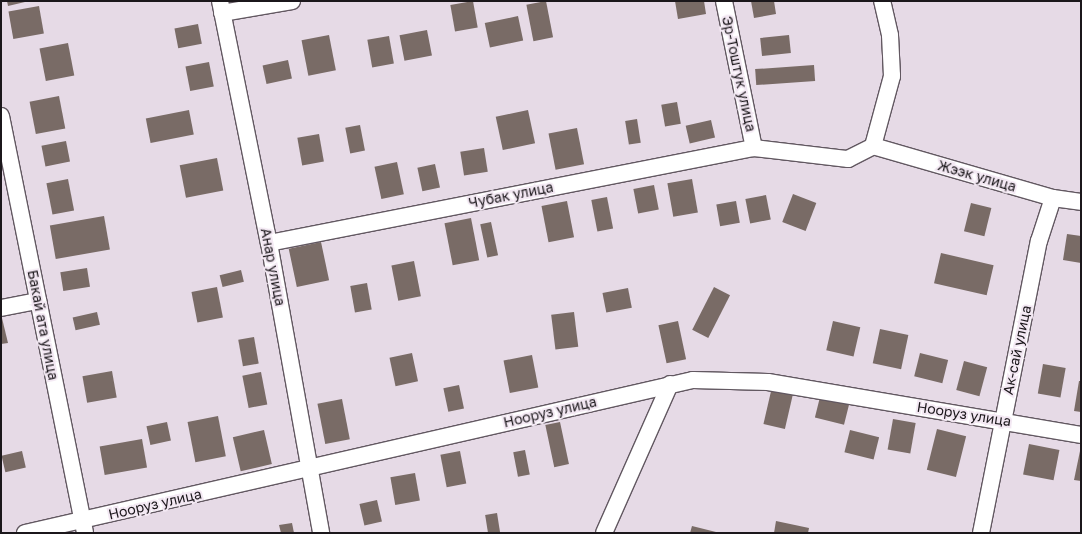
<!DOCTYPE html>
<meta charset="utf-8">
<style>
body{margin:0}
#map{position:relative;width:1082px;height:534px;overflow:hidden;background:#e6dae6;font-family:"Golos Text",sans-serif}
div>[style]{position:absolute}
.building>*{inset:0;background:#796b66;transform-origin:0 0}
.roads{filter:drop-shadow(1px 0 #625861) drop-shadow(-1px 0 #625861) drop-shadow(0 1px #625861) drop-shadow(0 -1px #625861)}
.street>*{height:16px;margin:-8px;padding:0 8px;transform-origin:8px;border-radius:8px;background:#fff}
span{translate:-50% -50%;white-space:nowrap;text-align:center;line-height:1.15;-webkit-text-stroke:4px #f3e8f3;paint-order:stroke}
.street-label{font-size:14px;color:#1b171b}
.frame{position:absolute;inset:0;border:2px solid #1b171b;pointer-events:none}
</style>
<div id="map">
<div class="building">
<div style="clip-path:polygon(7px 1px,25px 1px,25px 2px,8px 6px)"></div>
<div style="left:473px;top:1px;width:27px;height:23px;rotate:80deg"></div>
<div style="left:546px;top:1px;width:37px;height:20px;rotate:79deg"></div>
<div style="clip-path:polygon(675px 1px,704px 1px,706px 14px,678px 19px)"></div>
<div style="clip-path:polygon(751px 1px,774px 1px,776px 14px,754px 18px)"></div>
<div style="left:39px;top:6px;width:28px;height:31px;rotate:80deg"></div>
<div style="left:518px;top:16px;width:25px;height:34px;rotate:78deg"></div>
<div style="left:198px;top:24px;width:20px;height:24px;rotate:79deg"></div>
<div style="left:427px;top:30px;width:26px;height:28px;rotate:79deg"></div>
<div style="left:329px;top:35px;width:36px;height:28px;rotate:79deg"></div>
<div style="left:789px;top:35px;width:18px;height:29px;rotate:84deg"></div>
<div style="left:389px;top:36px;width:28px;height:22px;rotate:80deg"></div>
<div style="left:68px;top:43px;width:33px;height:29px;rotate:79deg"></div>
<div style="left:288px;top:60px;width:19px;height:26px;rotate:78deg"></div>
<div style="left:209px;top:62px;width:25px;height:24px;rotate:79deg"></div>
<div style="left:814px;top:65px;width:16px;height:59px;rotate:86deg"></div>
<div style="left:59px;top:96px;width:33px;height:30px;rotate:79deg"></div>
<div style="left:677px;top:102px;width:22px;height:16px;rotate:80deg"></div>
<div style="left:189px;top:110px;width:25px;height:44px;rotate:79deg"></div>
<div style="left:528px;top:110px;width:34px;height:33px;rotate:78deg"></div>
<div style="left:637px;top:119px;width:24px;height:12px;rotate:81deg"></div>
<div style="left:711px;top:120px;width:18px;height:26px;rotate:77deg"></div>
<div style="left:360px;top:125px;width:26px;height:15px;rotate:79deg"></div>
<div style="left:577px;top:128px;width:37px;height:29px;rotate:79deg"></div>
<div style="left:319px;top:134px;width:28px;height:22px;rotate:80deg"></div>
<div style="left:66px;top:141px;width:21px;height:25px;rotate:79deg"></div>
<div style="left:484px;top:148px;width:24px;height:24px;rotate:81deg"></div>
<div style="left:217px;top:158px;width:33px;height:38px;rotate:79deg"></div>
<div style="left:397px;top:162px;width:33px;height:23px;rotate:78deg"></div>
<div style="left:435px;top:164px;width:24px;height:18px;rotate:78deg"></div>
<div style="left:68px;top:179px;width:32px;height:22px;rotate:79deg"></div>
<div style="left:692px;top:179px;width:34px;height:25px;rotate:80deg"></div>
<div style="left:654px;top:185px;width:25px;height:21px;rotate:79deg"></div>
<div style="left:793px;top:194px;width:25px;height:30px;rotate:21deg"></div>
<div style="left:766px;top:195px;width:25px;height:21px;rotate:79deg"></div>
<div style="left:607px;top:197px;width:32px;height:16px;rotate:79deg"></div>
<div style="left:567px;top:201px;width:37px;height:26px;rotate:79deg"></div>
<div style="left:736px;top:201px;width:22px;height:20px;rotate:80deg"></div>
<div style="left:971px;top:203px;width:21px;height:29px;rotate:14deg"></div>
<div style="left:104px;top:216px;width:34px;height:55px;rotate:80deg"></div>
<div style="left:471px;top:218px;width:43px;height:27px;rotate:79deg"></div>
<div style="left:491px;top:222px;width:34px;height:11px;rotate:78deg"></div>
<div style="clip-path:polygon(1067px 234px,1081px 236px,1081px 263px,1063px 260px)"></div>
<div style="left:321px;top:242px;width:39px;height:33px;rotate:78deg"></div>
<div style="left:941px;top:253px;width:54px;height:31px;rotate:13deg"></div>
<div style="left:414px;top:261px;width:36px;height:23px;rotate:79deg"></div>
<div style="left:87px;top:268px;width:19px;height:27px;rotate:81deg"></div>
<div style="left:241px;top:270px;width:12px;height:22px;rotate:76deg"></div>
<div style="left:367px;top:283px;width:27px;height:17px;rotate:80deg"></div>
<div style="left:217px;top:287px;width:31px;height:26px;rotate:79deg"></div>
<div style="left:714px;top:287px;width:18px;height:48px;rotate:27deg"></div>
<div style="left:628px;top:288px;width:20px;height:26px;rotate:79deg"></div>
<div style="left:97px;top:312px;width:13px;height:25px;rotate:77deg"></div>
<div style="left:574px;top:312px;width:35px;height:23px;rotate:83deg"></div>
<div style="clip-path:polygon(1px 314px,8px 343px,1px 344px)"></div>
<div style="left:678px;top:321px;width:39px;height:20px;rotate:78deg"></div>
<div style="left:833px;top:321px;width:28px;height:30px;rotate:13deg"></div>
<div style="left:880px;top:329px;width:29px;height:35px;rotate:12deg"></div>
<div style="left:254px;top:337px;width:27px;height:16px;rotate:80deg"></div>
<div style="left:412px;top:353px;width:29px;height:23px;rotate:78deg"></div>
<div style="left:920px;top:353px;width:29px;height:24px;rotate:14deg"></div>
<div style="left:532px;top:355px;width:33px;height:29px;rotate:79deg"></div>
<div style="left:964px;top:361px;width:24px;height:30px;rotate:15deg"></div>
<div style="left:1043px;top:364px;width:23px;height:30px;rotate:10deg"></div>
<div style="left:112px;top:371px;width:27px;height:30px;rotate:80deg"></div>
<div style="left:261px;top:372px;width:33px;height:19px;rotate:79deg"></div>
<div style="clip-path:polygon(1079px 381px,1081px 381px,1081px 412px,1074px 411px)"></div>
<div style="left:459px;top:385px;width:24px;height:16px;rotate:78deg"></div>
<div style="left:772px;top:387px;width:22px;height:38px;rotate:13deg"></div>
<div style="left:820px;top:397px;width:30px;height:21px;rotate:14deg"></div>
<div style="left:342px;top:399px;width:41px;height:25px;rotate:79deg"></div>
<div style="left:218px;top:416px;width:41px;height:31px;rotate:79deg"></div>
<div style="left:893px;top:419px;width:23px;height:31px;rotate:10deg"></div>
<div style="left:167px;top:422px;width:19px;height:21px;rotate:78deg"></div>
<div style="left:560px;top:422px;width:43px;height:15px;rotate:78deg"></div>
<div style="left:937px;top:429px;width:30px;height:42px;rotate:14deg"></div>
<div style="left:264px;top:430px;width:35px;height:32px;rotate:77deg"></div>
<div style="left:850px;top:430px;width:30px;height:23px;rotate:14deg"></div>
<div style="left:142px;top:439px;width:29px;height:43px;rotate:80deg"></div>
<div style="left:1029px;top:444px;width:31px;height:31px;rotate:11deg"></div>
<div style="left:525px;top:450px;width:25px;height:12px;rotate:79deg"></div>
<div style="left:22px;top:451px;width:17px;height:21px;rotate:77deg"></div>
<div style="left:460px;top:451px;width:33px;height:20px;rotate:79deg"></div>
<div style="clip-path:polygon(1080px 451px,1081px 451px,1081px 481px,1074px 480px)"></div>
<div style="left:415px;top:473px;width:28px;height:25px;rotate:80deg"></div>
<div style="left:377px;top:500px;width:22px;height:18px;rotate:77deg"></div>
<div style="left:497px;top:513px;width:20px;height:12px;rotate:81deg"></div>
<div style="clip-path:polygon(776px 521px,809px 528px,808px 533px,774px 533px)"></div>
<div style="clip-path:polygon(292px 523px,294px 533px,281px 533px,279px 525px)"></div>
<div style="clip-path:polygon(692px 526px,716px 532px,716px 533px,690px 533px)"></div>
</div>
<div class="roads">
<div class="street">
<div style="left:220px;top:1px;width:247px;rotate:78.6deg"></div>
<div style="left:269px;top:243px;width:295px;rotate:79.8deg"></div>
<div style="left:724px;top:1px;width:150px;rotate:78.5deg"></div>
<div style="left:222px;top:13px;width:71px;rotate:-9.7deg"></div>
<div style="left:1px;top:116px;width:425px;rotate:78.6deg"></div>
<div style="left:873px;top:146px;width:73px;rotate:-74.8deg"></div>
<div style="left:892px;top:76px;width:41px;rotate:-92.8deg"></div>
<div style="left:890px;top:35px;width:35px;rotate:-103deg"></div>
<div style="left:269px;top:243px;width:494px;rotate:-11.1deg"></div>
<div style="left:754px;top:148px;width:95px;rotate:6.7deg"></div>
<div style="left:848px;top:159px;width:28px;rotate:-27deg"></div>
<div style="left:873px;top:146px;width:187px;rotate:16.1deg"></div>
<div style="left:1053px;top:198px;width:28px;rotate:8deg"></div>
<div style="left:1px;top:308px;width:38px;rotate:-11deg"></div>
<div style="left:25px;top:533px;width:685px;rotate:-12.9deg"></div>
<div style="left:693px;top:380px;width:75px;rotate:1.5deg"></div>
<div style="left:768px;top:382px;width:317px;rotate:9.6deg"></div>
<div style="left:604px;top:533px;width:163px;rotate:-66.1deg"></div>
<div style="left:981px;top:533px;width:298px;rotate:-78.8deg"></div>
<div style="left:1039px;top:241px;width:45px;rotate:-72deg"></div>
</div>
</div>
<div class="street-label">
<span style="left:739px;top:74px;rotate:78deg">Эр-Тоштук улица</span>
<span style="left:977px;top:176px;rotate:16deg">Жээк улица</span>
<span style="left:511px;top:195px;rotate:-11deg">Чубак улица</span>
<span style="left:273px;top:267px;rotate:79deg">Анар улица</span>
<span style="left:43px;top:325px;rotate:79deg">Бакай ата улица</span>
<span style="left:1017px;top:350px;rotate:-78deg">Ак-сай улица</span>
<span style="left:550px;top:412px;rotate:-13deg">Нооруз улица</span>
<span style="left:964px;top:414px;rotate:9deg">Нооруз улица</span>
<span style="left:155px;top:504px;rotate:-13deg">Нооруз улица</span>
</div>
<div class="frame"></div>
</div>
